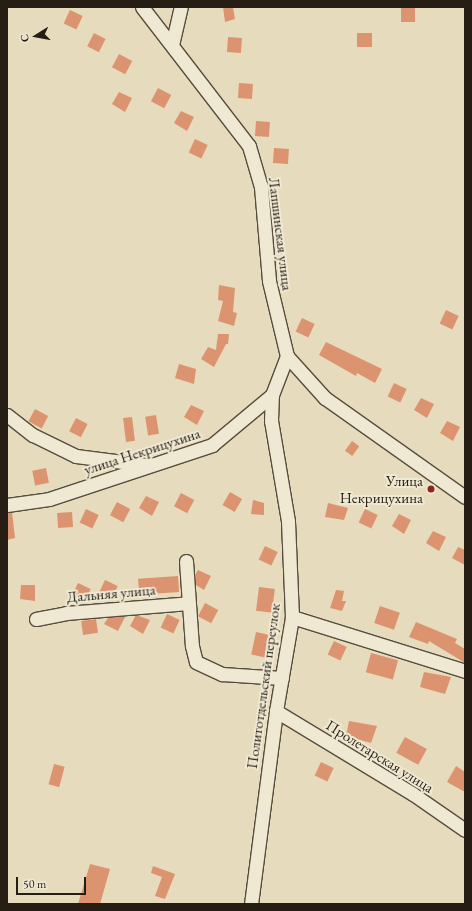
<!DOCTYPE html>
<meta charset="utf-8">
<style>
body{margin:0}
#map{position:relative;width:472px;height:911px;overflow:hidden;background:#e6dbbc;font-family:"EB Garamond",serif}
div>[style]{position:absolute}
.building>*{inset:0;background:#db946f;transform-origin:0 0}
.roads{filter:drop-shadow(1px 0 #564c3e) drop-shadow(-1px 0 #564c3e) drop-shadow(0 1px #564c3e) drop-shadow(0 -1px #564c3e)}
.minor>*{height:13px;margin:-6.5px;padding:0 6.5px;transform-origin:6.5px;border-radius:6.5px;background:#efe8d3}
.dots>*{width:11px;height:11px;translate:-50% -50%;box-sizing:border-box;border:2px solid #efe8d3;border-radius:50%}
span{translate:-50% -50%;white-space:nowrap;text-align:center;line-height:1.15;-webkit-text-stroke:4px #efe8d3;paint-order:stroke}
.street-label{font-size:15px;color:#261d14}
.poi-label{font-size:15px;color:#261d14}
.right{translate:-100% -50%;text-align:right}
.frame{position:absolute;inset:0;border:8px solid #261d14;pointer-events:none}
.north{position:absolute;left:16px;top:16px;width:40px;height:40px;-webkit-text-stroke:3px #efe8d3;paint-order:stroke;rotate:259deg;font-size:11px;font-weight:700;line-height:16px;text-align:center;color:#261d14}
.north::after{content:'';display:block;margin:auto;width:14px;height:18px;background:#261d14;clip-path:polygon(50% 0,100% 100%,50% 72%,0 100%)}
.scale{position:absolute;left:16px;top:877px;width:70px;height:18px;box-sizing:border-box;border:2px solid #261d14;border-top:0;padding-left:5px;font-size:12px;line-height:14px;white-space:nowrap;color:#261d14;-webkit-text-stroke:3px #efe8d3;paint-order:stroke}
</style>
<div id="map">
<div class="building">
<div style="clip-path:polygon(223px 7px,233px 7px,235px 19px,225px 22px)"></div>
<div style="left:401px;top:7px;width:14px;height:15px"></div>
<div style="left:70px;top:10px;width:14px;height:15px;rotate:25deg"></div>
<div style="left:94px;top:33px;width:13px;height:15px;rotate:27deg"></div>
<div style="left:357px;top:33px;width:15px;height:14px"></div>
<div style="left:228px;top:37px;width:14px;height:15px;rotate:4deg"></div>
<div style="left:119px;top:54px;width:15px;height:15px;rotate:28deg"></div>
<div style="left:239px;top:83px;width:14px;height:15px;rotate:4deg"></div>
<div style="left:158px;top:88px;width:15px;height:15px;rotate:28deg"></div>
<div style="clip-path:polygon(119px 92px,132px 98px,125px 112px,112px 104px)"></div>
<div style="clip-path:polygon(181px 111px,194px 117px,187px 131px,174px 123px)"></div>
<div style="left:256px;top:121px;width:14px;height:15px;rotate:4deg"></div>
<div style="left:195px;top:139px;width:14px;height:15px;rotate:25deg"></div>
<div style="left:274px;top:148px;width:15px;height:15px;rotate:4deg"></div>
<div style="clip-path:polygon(219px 285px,235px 288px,233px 312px,237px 313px,234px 326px,218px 321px,223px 301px,218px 300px)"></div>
<div style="left:446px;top:310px;width:14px;height:15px;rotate:25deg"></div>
<div style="left:302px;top:318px;width:14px;height:15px;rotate:25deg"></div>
<div style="clip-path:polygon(218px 334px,229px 334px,228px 344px,226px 344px,214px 367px,201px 359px,208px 347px,216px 350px)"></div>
<div style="clip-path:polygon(326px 342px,382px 369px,375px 383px,357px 373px,356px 376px,319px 355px)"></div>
<div style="clip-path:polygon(179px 364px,196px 369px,194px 384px,175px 378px)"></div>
<div style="left:394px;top:383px;width:14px;height:15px;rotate:25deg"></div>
<div style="clip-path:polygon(421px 398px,434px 404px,427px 418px,414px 410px)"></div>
<div style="clip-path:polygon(191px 405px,204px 411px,197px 425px,184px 417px)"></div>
<div style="left:35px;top:409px;width:15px;height:14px;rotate:28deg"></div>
<div style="left:156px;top:415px;width:19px;height:11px;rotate:81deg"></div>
<div style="left:132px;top:417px;width:24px;height:9px;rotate:83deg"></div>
<div style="left:76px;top:418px;width:13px;height:15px;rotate:27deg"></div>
<div style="clip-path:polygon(447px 421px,460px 427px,453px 441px,440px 433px)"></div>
<div style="left:352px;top:441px;width:9px;height:12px;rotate:36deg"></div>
<div style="left:46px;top:468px;width:15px;height:14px;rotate:79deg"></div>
<div style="left:230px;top:492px;width:14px;height:15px;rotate:30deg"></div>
<div style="left:181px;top:493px;width:15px;height:15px;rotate:28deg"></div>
<div style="clip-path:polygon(146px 496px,159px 502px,152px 516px,139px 508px)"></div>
<div style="clip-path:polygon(253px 500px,264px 503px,264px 515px,251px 514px)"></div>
<div style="left:117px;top:502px;width:15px;height:15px;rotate:28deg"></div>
<div style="clip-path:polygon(328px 503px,348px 508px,344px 520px,325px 517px)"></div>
<div style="left:86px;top:509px;width:14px;height:15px;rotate:25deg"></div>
<div style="left:365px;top:509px;width:14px;height:15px;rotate:25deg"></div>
<div style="clip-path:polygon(12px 512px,15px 538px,7px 540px,7px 513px)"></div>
<div style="left:72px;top:512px;width:15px;height:15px;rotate:86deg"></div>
<div style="clip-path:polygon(399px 514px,411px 520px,404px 534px,392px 526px)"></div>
<div style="clip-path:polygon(433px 531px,446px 537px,439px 551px,426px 543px)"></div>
<div style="left:265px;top:546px;width:14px;height:15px;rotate:25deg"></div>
<div style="clip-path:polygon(458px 547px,465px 550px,465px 565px,452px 558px)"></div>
<div style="clip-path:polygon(198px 570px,211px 576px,204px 590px,196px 585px,195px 575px)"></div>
<div style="left:178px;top:576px;width:16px;height:40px;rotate:86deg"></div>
<div style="left:105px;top:580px;width:14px;height:15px;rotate:25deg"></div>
<div style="left:78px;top:583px;width:14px;height:15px;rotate:25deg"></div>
<div style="clip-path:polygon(21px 585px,35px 585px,35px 601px,20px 599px)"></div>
<div style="left:259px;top:587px;width:16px;height:24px;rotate:7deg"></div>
<div style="clip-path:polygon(336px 590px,344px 591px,342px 601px,346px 601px,342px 611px,330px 608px)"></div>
<div style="left:205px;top:603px;width:15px;height:15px;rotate:28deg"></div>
<div style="left:380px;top:606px;width:21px;height:18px;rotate:19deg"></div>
<div style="left:167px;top:614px;width:14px;height:15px;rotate:25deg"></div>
<div style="clip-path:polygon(136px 615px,150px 620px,143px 634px,130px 626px)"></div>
<div style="clip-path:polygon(122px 616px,125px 617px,118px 631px,104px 624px,108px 618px)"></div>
<div style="left:96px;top:619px;width:14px;height:15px;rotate:82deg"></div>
<div style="clip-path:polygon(416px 622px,457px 639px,455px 643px,465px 649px,465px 663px,429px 641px,428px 644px,409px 637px)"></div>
<div style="left:256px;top:632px;width:14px;height:23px;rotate:12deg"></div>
<div style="left:334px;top:641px;width:14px;height:15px;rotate:25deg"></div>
<div style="left:371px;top:653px;width:28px;height:20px;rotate:15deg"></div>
<div style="clip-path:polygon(424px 672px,451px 677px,445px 694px,420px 687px)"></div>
<div style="clip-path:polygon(349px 721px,377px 726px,371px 743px,346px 736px)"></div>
<div style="left:405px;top:737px;width:25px;height:18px;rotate:29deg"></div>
<div style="left:321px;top:762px;width:14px;height:15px;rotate:25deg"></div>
<div style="left:54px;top:764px;width:11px;height:21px;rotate:15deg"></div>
<div style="clip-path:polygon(456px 766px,465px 772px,465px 792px,447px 782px)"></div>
<div style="clip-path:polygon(90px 864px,110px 869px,100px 904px,78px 904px)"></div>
<div style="clip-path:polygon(153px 866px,175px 874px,165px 899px,155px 896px,162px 877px,151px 873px)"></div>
</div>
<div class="roads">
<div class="minor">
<div style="left:142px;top:7px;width:175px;rotate:52.4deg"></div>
<div style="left:249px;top:146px;width:43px;rotate:73.7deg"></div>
<div style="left:261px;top:187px;width:94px;rotate:85.1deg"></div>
<div style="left:269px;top:281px;width:77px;rotate:76.5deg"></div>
<div style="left:287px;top:356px;width:57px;rotate:47.9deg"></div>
<div style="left:325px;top:398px;width:171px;rotate:35.3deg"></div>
<div style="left:172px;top:45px;width:39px;rotate:-77deg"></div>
<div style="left:7px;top:415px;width:33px;rotate:38deg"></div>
<div style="left:33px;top:435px;width:48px;rotate:26deg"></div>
<div style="left:76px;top:456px;width:71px;rotate:7.3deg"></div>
<div style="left:7px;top:505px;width:42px;rotate:-8.1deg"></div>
<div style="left:49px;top:499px;width:172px;rotate:-18.3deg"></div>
<div style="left:212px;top:445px;width:78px;rotate:-39.8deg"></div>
<div style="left:186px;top:561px;width:85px;rotate:86deg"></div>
<div style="left:192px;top:646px;width:16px;rotate:76deg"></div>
<div style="left:196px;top:662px;width:29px;rotate:25deg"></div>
<div style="left:222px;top:674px;width:60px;rotate:3.8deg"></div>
<div style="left:292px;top:617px;width:181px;rotate:17.3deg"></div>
<div style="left:36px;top:619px;width:31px;rotate:-11deg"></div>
<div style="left:66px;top:613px;width:123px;rotate:-4.6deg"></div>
<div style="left:276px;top:711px;width:160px;rotate:31.2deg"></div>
<div style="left:413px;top:794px;width:63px;rotate:34.7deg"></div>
<div style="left:251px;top:904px;width:195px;rotate:-82.6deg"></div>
<div style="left:276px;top:711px;width:95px;rotate:-80.3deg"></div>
<div style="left:292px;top:617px;width:96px;rotate:-92.4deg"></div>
<div style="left:288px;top:521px;width:101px;rotate:-99.6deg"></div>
<div style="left:271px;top:421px;width:26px;rotate:-88deg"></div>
<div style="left:272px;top:395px;width:42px;rotate:-69deg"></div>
</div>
</div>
<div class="dots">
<div style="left:431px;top:489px;background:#8f2418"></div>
</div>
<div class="street-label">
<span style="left:281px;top:234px;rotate:83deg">Лапшинская улица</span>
<span style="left:142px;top:451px;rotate:-18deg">улица Некрицухина</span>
<span style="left:111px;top:593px;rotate:-5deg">Дальняя улица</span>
<span style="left:263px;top:686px;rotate:-82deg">Политотдельский переулок</span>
<span style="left:380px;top:756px;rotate:32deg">Пролетарская улица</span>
</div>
<div class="poi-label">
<span class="right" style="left:423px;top:489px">Улица<br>Некрицухина</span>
</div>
<div class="frame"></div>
<div class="north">С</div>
<div class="scale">50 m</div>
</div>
